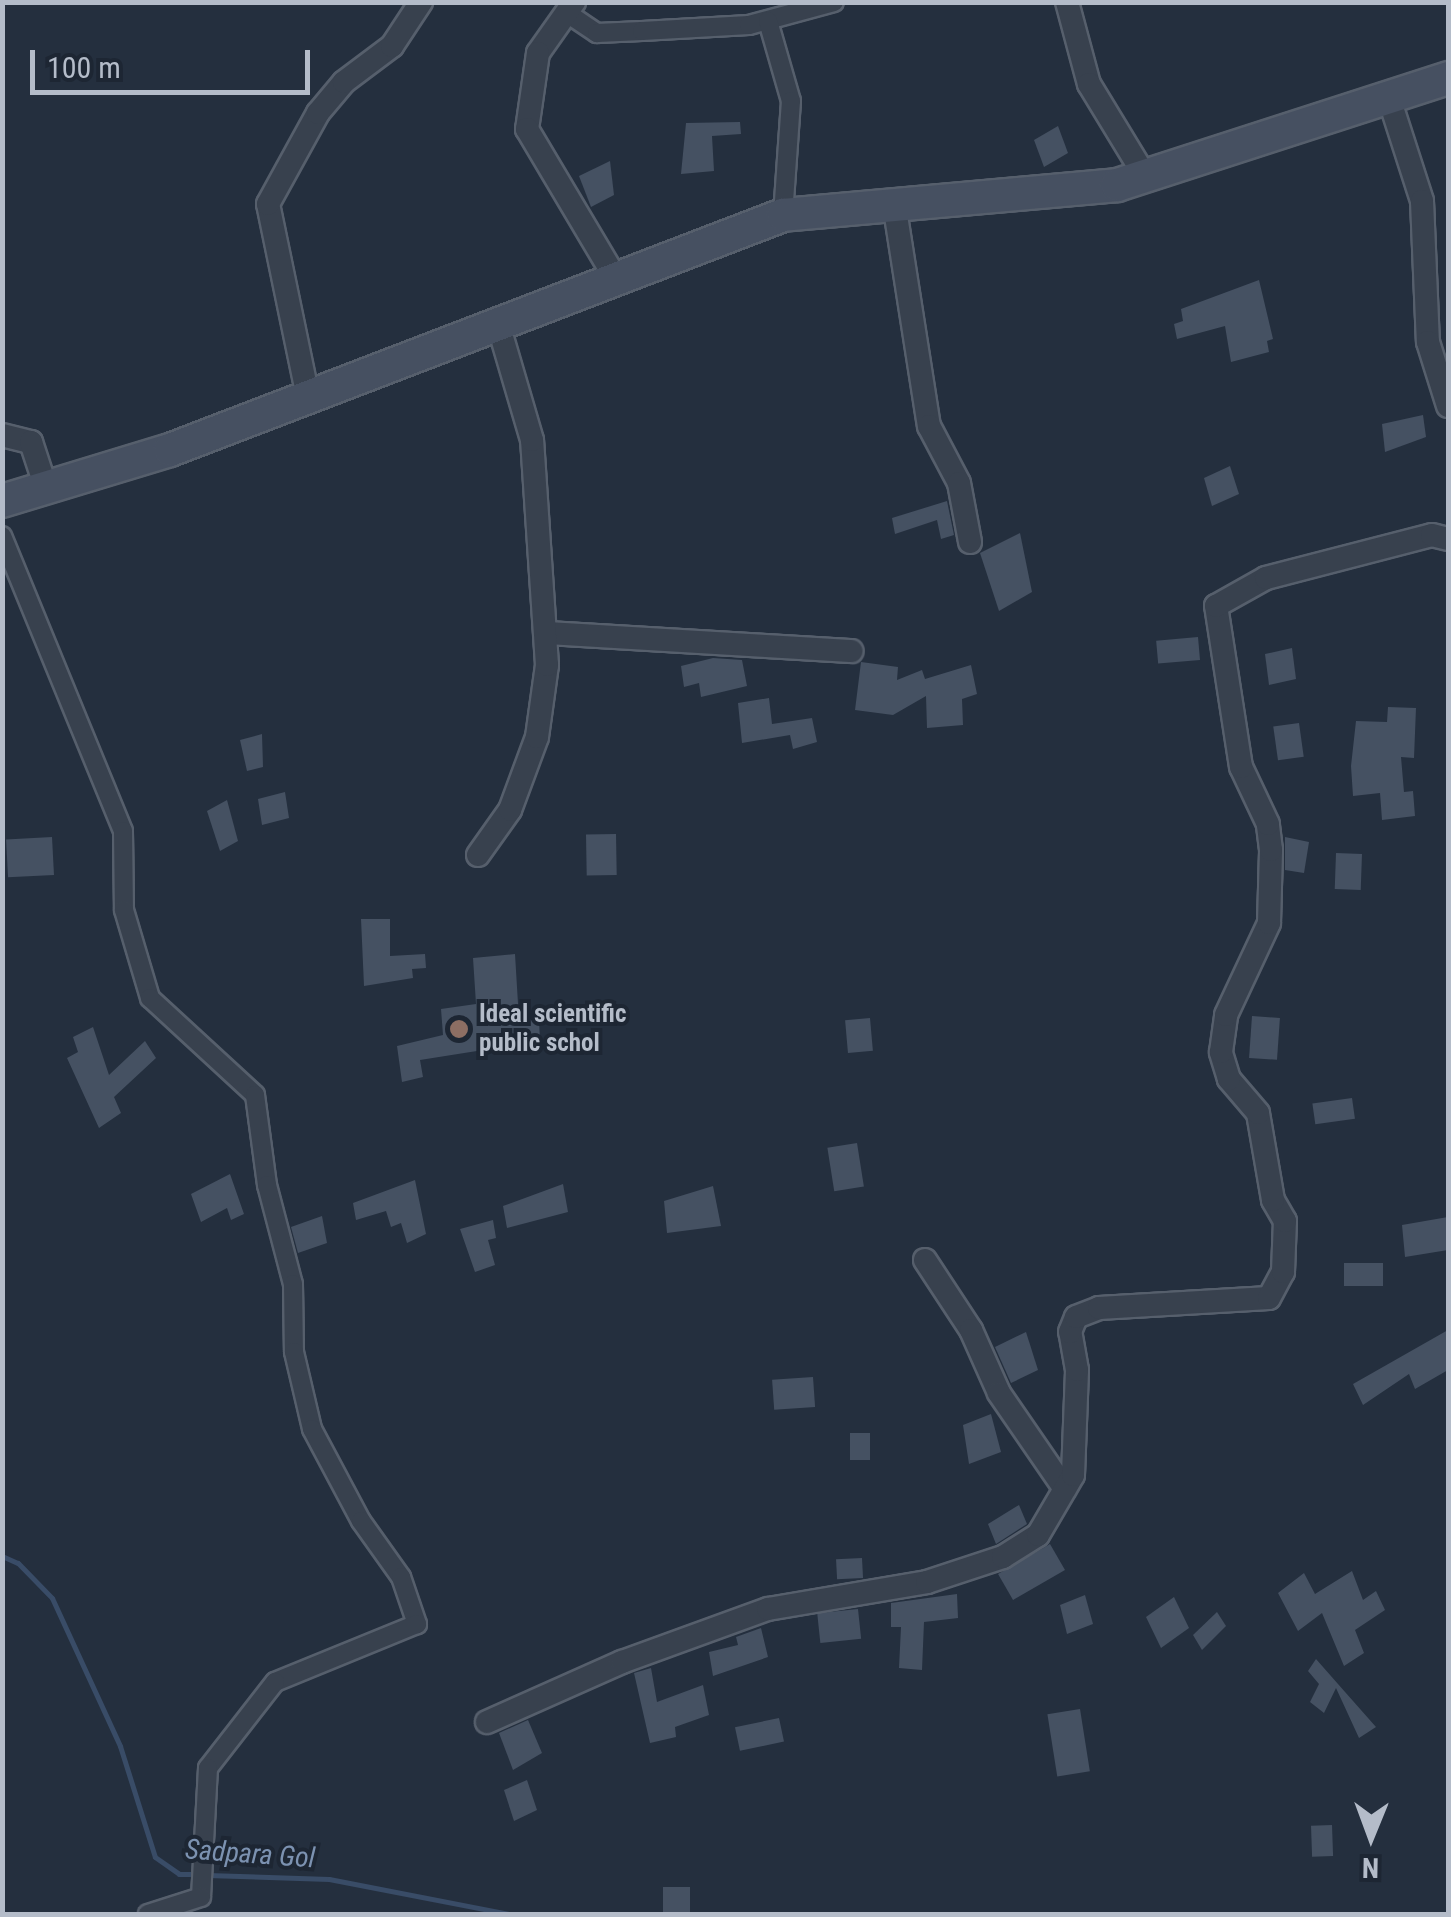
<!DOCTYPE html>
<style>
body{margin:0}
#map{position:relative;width:1451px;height:1917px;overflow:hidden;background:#242f3e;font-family:"Roboto Condensed",sans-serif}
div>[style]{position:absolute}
.stream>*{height:5px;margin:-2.5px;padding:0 2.5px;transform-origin:2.5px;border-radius:2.5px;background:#394c67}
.building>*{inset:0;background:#455162;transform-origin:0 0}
.roads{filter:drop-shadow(2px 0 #565f6c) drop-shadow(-2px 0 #565f6c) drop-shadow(0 2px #565f6c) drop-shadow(0 -2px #565f6c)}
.pedestrian>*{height:18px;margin:-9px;padding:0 9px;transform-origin:9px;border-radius:9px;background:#38414e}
.minor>*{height:22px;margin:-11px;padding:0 11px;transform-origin:11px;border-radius:11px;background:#38414e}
.secondary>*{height:32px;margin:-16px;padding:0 16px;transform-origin:16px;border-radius:16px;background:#465061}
.dots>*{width:28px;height:28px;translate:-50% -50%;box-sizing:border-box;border:5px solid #1d2633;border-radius:50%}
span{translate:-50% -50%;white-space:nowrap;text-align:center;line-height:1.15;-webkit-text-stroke:8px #1d2633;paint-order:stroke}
.poi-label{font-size:25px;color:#b4bcc9;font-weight:700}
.left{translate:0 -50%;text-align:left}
.water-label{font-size:28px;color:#7c92b1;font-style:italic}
.frame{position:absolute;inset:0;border:5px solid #b4bcc9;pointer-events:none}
.north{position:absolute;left:1321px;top:1787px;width:100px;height:100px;-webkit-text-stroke:8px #1d2633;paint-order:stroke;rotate:181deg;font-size:28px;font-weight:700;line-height:40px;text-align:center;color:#b4bcc9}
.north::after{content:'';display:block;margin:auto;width:35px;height:45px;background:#b4bcc9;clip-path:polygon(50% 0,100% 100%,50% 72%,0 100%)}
.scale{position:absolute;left:30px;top:50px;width:280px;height:45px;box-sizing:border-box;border:5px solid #b4bcc9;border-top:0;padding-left:12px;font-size:30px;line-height:35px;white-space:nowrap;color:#b4bcc9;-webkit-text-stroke:8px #1d2633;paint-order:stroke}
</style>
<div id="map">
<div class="stream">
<div style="left:2px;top:1556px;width:17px;rotate:24deg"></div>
<div style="left:18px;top:1563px;width:49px;rotate:45.8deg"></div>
<div style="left:52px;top:1598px;width:163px;rotate:65.3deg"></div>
<div style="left:120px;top:1746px;width:116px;rotate:72.5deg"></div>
<div style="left:155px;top:1857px;width:29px;rotate:35deg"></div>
<div style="left:179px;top:1874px;width:17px"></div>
<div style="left:207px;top:1875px;width:122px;rotate:1.9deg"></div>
<div style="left:329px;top:1879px;width:183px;rotate:11deg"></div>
</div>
<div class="building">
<div style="clip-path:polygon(740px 122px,741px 134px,712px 136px,714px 171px,681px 174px,686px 123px)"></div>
<div style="clip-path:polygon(1058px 126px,1068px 153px,1044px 167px,1034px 140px)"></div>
<div style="clip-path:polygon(610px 161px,614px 195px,591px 207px,579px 176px)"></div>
<div style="clip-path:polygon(1259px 280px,1273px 339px,1267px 341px,1269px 352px,1231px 362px,1225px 326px,1177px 339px,1174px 324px,1183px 321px,1181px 309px)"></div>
<div style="clip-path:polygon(1423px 415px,1426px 437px,1385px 452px,1382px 424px)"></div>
<div style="clip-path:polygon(1230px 466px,1239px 494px,1212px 506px,1204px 478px)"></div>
<div style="clip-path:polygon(947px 501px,954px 535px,941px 539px,937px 520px,895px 534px,892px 518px)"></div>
<div style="clip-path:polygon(1020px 533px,1032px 592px,999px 611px,980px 553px)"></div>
<div style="left:1198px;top:637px;width:23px;height:42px;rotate:85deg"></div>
<div style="clip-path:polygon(1292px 648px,1296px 679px,1269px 685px,1265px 654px)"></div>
<div style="clip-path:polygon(713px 658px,742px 660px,747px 686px,701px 697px,699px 683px,684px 687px,681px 666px)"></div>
<div style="clip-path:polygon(861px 662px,898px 667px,897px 680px,922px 670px,925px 679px,971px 665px,977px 694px,962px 699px,963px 725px,927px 728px,926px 696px,893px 715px,855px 710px)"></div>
<div style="clip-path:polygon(769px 698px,772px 724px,812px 718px,817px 742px,793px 749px,790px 735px,742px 743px,738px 703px)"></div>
<div style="clip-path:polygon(1388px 707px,1416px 708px,1414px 758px,1401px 757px,1404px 792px,1413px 791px,1415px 816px,1382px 820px,1380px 793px,1353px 796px,1351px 766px,1356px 721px,1387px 722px)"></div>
<div style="left:1299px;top:723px;width:34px;height:26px;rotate:82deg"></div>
<div style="clip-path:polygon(262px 734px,263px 767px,247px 771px,240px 740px)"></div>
<div style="clip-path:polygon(285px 792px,289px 818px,262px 825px,258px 799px)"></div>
<div style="clip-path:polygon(227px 800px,238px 841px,220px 851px,207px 811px)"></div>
<div style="left:616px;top:834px;width:41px;height:30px;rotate:89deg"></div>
<div style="left:52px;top:837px;width:38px;height:46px;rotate:87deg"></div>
<div style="clip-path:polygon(1285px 837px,1309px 842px,1304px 873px,1285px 870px)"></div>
<div style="left:1336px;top:853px;width:26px;height:36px;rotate:2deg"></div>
<div style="clip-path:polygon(361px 919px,390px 919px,390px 956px,425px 954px,426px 968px,412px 969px,413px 978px,364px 986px)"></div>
<div style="clip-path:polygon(515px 954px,519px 1020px,539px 1019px,540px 1041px,420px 1060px,423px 1077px,402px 1082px,397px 1046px,443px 1035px,441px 1009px,476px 1004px,473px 958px)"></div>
<div style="left:1252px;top:1016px;width:28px;height:42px;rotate:4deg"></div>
<div style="left:870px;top:1018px;width:33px;height:25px;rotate:85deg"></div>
<div style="clip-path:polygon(93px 1027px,109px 1075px,145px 1041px,156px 1058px,114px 1097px,121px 1113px,99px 1128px,67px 1058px,78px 1052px,73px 1037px)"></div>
<div style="left:1352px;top:1098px;width:21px;height:40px;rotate:82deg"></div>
<div style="left:857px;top:1143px;width:44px;height:30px;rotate:81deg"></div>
<div style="clip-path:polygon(230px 1174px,244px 1214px,231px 1220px,227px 1208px,201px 1222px,191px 1194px)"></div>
<div style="clip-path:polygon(415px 1180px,426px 1234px,407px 1243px,401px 1223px,391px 1227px,386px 1211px,356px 1220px,353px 1203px)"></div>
<div style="clip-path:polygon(563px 1184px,568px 1212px,507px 1228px,503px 1206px)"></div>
<div style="clip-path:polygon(713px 1186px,721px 1226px,667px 1233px,664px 1201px)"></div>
<div style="clip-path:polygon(322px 1216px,327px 1243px,298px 1253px,291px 1227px)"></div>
<div style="clip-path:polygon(1448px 1217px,1448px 1250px,1405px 1257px,1402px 1225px)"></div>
<div style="clip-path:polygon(493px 1220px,496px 1238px,488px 1240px,495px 1265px,475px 1272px,460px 1229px)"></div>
<div style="left:1344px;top:1263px;width:39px;height:23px"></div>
<div style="clip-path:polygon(1448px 1330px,1448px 1370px,1415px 1389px,1409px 1374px,1363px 1405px,1353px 1384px)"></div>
<div style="clip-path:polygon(1026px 1332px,1038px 1370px,1011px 1383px,995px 1347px)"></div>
<div style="left:813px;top:1377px;width:30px;height:41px;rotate:86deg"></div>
<div style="clip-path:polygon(991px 1414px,1001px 1452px,969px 1464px,963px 1425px)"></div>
<div style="left:850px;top:1433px;width:20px;height:27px"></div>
<div style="clip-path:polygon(1019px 1505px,1027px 1524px,996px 1544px,988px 1524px)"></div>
<div style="left:1050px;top:1544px;width:30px;height:60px;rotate:60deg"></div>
<div style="left:862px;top:1558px;width:20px;height:26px;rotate:87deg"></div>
<div style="clip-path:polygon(1352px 1571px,1363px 1600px,1376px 1591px,1385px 1610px,1355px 1630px,1364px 1653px,1344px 1666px,1322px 1613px,1298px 1631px,1278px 1593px,1304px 1573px,1315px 1594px)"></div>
<div style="clip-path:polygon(957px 1594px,958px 1618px,924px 1622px,922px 1670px,899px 1668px,901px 1627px,891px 1627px,891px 1603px)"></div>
<div style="clip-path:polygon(1085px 1595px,1093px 1624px,1067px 1634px,1060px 1605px)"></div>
<div style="clip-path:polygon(1174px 1597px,1189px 1628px,1161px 1648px,1146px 1617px)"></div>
<div style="left:858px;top:1609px;width:30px;height:41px;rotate:84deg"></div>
<div style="clip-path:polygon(1217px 1612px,1226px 1626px,1202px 1650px,1193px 1635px)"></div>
<div style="clip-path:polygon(761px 1628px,768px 1657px,713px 1676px,709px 1652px,738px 1645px,736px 1637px)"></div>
<div style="clip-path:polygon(1316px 1659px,1338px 1684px,1376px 1727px,1359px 1738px,1336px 1688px,1324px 1713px,1310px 1702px,1319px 1684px,1308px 1671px)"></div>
<div style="clip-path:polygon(651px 1668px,657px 1702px,703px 1685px,709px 1715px,675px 1727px,676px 1737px,650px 1743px,634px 1673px)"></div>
<div style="left:1080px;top:1709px;width:63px;height:33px;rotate:81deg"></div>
<div style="left:779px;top:1718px;width:24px;height:45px;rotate:78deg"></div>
<div style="clip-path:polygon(528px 1720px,542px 1753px,513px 1770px,499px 1733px)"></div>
<div style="clip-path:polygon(527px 1780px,537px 1810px,514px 1821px,504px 1790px)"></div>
<div style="left:1332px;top:1825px;width:31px;height:21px;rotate:88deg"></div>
<div style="left:663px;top:1887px;width:27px;height:26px"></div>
</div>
<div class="roads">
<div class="pedestrian">
<div style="left:567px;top:13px;width:36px;rotate:34deg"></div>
<div style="left:597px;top:33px;width:45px;rotate:-2.5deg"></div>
<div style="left:642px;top:31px;width:107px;rotate:-3.2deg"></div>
<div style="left:749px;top:25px;width:88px;rotate:-15.1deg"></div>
<div style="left:768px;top:21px;width:83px;rotate:74deg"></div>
<div style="left:791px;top:101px;width:114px;rotate:94deg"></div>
<div style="left:2px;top:536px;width:319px;rotate:67.7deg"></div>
<div style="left:123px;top:831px;width:79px;rotate:89.3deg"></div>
<div style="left:124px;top:910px;width:92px;rotate:73.5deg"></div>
<div style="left:150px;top:998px;width:143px;rotate:42.7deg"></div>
<div style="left:255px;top:1095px;width:91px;rotate:82.4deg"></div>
<div style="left:267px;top:1185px;width:102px;rotate:75.3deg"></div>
<div style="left:293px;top:1284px;width:68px;rotate:89.2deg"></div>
<div style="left:294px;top:1352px;width:79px;rotate:76.8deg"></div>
<div style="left:312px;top:1429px;width:104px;rotate:62deg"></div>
<div style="left:361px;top:1521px;width:69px;rotate:54.5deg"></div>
<div style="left:401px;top:1577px;width:50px;rotate:71.2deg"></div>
<div style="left:417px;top:1624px;width:153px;rotate:157.8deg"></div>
<div style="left:275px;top:1682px;width:109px;rotate:127.9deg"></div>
<div style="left:208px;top:1768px;width:129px;rotate:93.1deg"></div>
<div style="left:201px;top:1897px;width:56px;rotate:162.2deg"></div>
</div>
<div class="minor">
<div style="left:574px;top:2px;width:62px;rotate:125.2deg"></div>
<div style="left:538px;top:53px;width:77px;rotate:98.2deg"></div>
<div style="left:527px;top:129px;width:174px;rotate:59.3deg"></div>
<div style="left:1067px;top:2px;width:85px;rotate:75deg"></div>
<div style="left:1089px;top:84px;width:108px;rotate:58.7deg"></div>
<div style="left:1389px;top:98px;width:108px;rotate:72.2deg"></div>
<div style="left:1422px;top:201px;width:141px;rotate:87.6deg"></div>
<div style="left:1428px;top:342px;width:67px;rotate:72.6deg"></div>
<div style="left:894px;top:203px;width:226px;rotate:81.1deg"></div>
<div style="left:929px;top:426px;width:64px;rotate:62.2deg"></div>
<div style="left:959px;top:483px;width:60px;rotate:79.4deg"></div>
<div style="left:308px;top:397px;width:197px;rotate:-101.7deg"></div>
<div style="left:268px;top:204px;width:104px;rotate:-61.2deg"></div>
<div style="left:318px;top:113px;width:40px;rotate:-50deg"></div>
<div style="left:344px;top:82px;width:60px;rotate:-36.9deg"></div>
<div style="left:392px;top:46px;width:53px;rotate:-56.6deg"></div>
<div style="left:2px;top:435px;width:30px;rotate:14deg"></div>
<div style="left:31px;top:442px;width:48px;rotate:71.9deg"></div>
<div style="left:546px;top:633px;width:306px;rotate:3.4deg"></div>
<div style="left:478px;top:855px;width:55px;rotate:-54.6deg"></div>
<div style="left:510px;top:810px;width:78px;rotate:-69.7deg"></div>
<div style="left:537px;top:737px;width:73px;rotate:-82.1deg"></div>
<div style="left:547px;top:665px;width:225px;rotate:-93.8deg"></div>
<div style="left:532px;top:440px;width:121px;rotate:-106.3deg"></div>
<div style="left:925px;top:1260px;width:84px;rotate:56.7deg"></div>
<div style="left:971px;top:1330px;width:69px;rotate:66deg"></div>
<div style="left:999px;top:1393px;width:116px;rotate:55.5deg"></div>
<div style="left:487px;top:1722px;width:148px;rotate:-24deg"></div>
<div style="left:622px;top:1662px;width:155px;rotate:-20deg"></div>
<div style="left:768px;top:1609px;width:161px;rotate:-9.6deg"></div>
<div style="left:927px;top:1582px;width:80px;rotate:-18.2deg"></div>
<div style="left:1003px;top:1557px;width:41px;rotate:-32.2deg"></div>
<div style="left:1038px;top:1535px;width:69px;rotate:-59.7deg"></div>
<div style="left:1073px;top:1475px;width:105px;rotate:-87.8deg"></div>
<div style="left:1077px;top:1370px;width:39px;rotate:-100deg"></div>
<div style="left:1070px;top:1332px;width:16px;rotate:-68deg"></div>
<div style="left:1076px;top:1317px;width:25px;rotate:-21deg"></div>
<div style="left:1099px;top:1308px;width:170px;rotate:-3.4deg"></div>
<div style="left:1269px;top:1298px;width:30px;rotate:-62deg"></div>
<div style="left:1283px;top:1272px;width:51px;rotate:-87.8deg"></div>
<div style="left:1285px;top:1221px;width:24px;rotate:-120deg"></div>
<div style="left:1273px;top:1200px;width:88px;rotate:-99.8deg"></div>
<div style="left:1258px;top:1113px;width:45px;rotate:-130.5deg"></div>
<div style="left:1229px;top:1079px;width:28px;rotate:-107deg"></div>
<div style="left:1221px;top:1052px;width:37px;rotate:-82deg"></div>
<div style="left:1226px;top:1015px;width:102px;rotate:-64.9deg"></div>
<div style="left:1269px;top:923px;width:73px;rotate:-88.4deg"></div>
<div style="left:1271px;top:850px;width:26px;rotate:-97deg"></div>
<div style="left:1268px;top:824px;width:63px;rotate:-115.3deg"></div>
<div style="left:1241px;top:767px;width:163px;rotate:-98.8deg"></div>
<div style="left:1216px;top:606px;width:57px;rotate:-29.2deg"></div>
<div style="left:1266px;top:578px;width:171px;rotate:-14.5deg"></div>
<div style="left:1432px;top:535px;width:16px;rotate:14deg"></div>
</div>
<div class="secondary">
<div style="left:2px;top:501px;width:176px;rotate:-16.9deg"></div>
<div style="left:170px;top:450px;width:657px;rotate:-20.97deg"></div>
<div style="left:783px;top:215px;width:335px;rotate:-5.1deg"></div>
<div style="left:1117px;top:185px;width:348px;rotate:-17.9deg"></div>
</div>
</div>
<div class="dots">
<div style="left:459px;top:1029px;background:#8d6e63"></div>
</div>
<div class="poi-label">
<span class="left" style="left:479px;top:1029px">Ideal scientific<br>public schol</span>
</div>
<div class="water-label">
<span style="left:250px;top:1854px;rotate:4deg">Sadpara Gol</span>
</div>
<div class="frame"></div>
<div class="north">N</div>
<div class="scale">100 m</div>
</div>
